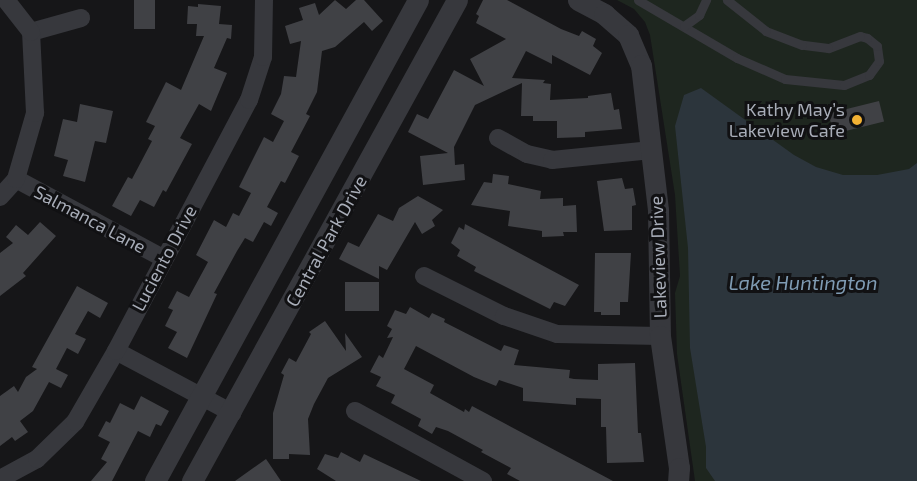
<!DOCTYPE html>
<meta charset="utf-8">
<style>
body{margin:0}
#map{position:relative;width:917px;height:481px;overflow:hidden;background:#161618;font-family:"Exo 2",sans-serif}
div>[style]{position:absolute}
.green>*{inset:0;background:#1e261f}
.water>*{inset:0;background:#2c353c}
.building>*{inset:0;background:#404145;transform-origin:0 0}
.service>*{height:9px;margin:-4.5px;padding:0 4.5px;transform-origin:4.5px;border-radius:4.5px;background:#37383d}
.minor>*{height:18px;margin:-9px;padding:0 9px;transform-origin:9px;border-radius:9px;background:#37383d}
.tertiary>*{height:21px;margin:-10.5px;padding:0 10.5px;transform-origin:10.5px;border-radius:10.5px;background:#37383d}
.dots>*{width:16px;height:16px;translate:-50% -50%;box-sizing:border-box;border:3px solid #111113;border-radius:50%}
span{translate:-50% -50%;white-space:nowrap;text-align:center;line-height:1.15;-webkit-text-stroke:6px #111113;paint-order:stroke}
.poi-label{font-size:18px;color:#a8adb8}
.right{translate:-100% -50%;text-align:right}
.street-label{font-size:18px;color:#a8adb8}
.water-label{font-size:20px;color:#7f9bb3;font-style:italic}
</style>
<div id="map">
<div class="green">
<div style="clip-path:polygon(617px 0,917px 0,917px 481px,695px 481px,677px 354px,675px 293px,680px 276px,675px 195px,650px 35px,645px 22px,634px 9px)"></div>
</div>
<div class="water">
<div style="clip-path:polygon(701px 88px,794px 155px,816px 167px,843px 175px,877px 175px,909px 169px,917px 163px,917px 481px,715px 481px,706px 468px,706px 447px,690px 348px,688px 248px,675px 126px,684px 95px)"></div>
</div>
<div class="building">
<div style="left:134px;top:0;width:21px;height:29px"></div>
<div style="clip-path:polygon(335px 0,346px 9px,356px 0,364px 0,383px 21px,372px 31px,364px 22px,335px 47px,322px 51px,317px 92px,306px 114px,310px 116px,291px 152px,299px 156px,285px 183px,281px 181px,267px 207px,278px 213px,271px 226px,264px 222px,253px 242px,245px 238px,237px 251px,214px 293px,217px 294px,187px 358px,168px 348px,177px 332px,165px 326px,173px 310px,168px 308px,177px 291px,189px 297px,208px 262px,196px 255px,214px 220px,226px 227px,233px 213px,239px 216px,251px 193px,239px 187px,264px 137px,273px 142px,284px 121px,271px 114px,281px 94px,284px 76px,296px 77px,301px 41px,290px 44px,285px 26px,303px 20px,299px 8px,315px 3px,319px 15px)"></div>
<div style="clip-path:polygon(483px 0,507px 0,561px 29px,579px 36px,582px 31px,596px 39px,593px 46px,602px 53px,590px 75px,552px 55px,552px 64px,526px 51px,512px 78px,545px 80px,543px 83px,551px 84px,550px 100px,588px 98px,588px 96px,611px 93px,614px 110px,619px 109px,622px 129px,585px 132px,585px 137px,557px 138px,557px 121px,533px 121px,533px 116px,521px 116px,522px 83px,475px 105px,454px 147px,455px 165px,464px 164px,465px 180px,423px 185px,420px 156px,448px 153px,408px 132px,417px 114px,428px 119px,454px 70px,484px 86px,470px 59px,506px 39px,476px 23px,479px 16px,476px 14px)"></div>
<div style="clip-path:polygon(198px 4px,221px 6px,219px 24px,232px 25px,231px 39px,227px 38px,214px 68px,227px 73px,211px 111px,199px 104px,180px 138px,192px 144px,166px 192px,163px 190px,154px 207px,140px 200px,131px 216px,112px 206px,128px 177px,132px 179px,152px 141px,148px 139px,155px 126px,146px 122px,166px 82px,181px 90px,204px 36px,196px 36px,197px 24px,187px 24px,188px 6px,198px 7px)"></div>
<div style="left:879px;top:101px;width:21px;height:52px;rotate:76deg"></div>
<div style="clip-path:polygon(80px 104px,113px 111px,106px 143px,95px 141px,85px 182px,63px 176px,68px 160px,54px 156px,63px 119px,77px 122px)"></div>
<div style="clip-path:polygon(493px 174px,509px 176px,508px 184px,541px 191px,540px 199px,563px 198px,563px 206px,576px 205px,577px 232px,563px 232px,564px 236px,542px 237px,542px 231px,508px 226px,510px 211px,471px 205px,484px 182px,492px 183px)"></div>
<div style="clip-path:polygon(622px 178px,625px 189px,633px 188px,636px 205px,632px 206px,632px 230px,604px 231px,597px 181px)"></div>
<div style="clip-path:polygon(418px 196px,443px 210px,432px 220px,435px 226px,422px 234px,415px 222px,387px 270px,379px 266px,379px 279px,339px 259px,348px 242px,359px 247px,378px 214px,393px 221px,399px 208px)"></div>
<div style="clip-path:polygon(40px 222px,56px 236px,23px 273px,26px 276px,0 296px,0 253px,13px 243px,6px 237px,16px 225px,28px 235px)"></div>
<div style="clip-path:polygon(465px 224px,579px 285px,565px 306px,554px 302px,550px 309px,474px 271px,476px 267px,457px 256px,460px 250px,451px 243px,459px 227px,464px 230px)"></div>
<div style="clip-path:polygon(595px 253px,631px 253px,628px 302px,620px 302px,620px 315px,601px 315px,601px 312px,594px 312px)"></div>
<div style="left:345px;top:282px;width:34px;height:29px"></div>
<div style="clip-path:polygon(77px 286px,108px 303px,100px 318px,88px 311px,75px 334px,86px 339px,78px 354px,67px 348px,56px 369px,68px 375px,61px 388px,49px 382px,33px 411px,20px 421px,28px 432px,15px 441px,12px 437px,0 446px,0 396px,14px 386px,18px 392px,26px 377px,37px 369px,32px 367px)"></div>
<div style="clip-path:polygon(410px 307px,429px 318px,432px 313px,445px 319px,444px 322px,501px 351px,504px 345px,519px 350px,514px 365px,570px 370px,569px 378px,574px 379px,598px 380px,598px 364px,635px 363px,638px 433px,641px 433px,644px 462px,607px 463px,606px 427px,601px 427px,601px 399px,576px 398px,576px 405px,523px 401px,523px 388px,499px 380px,496px 386px,474px 377px,416px 346px,404px 369px,434px 385px,430px 393px,464px 412px,465px 409px,469px 412px,472px 406px,613px 481px,520px 481px,507px 474px,511px 468px,481px 452px,483px 450px,448px 431px,436px 427px,432px 434px,418px 426px,421px 419px,391px 403px,395px 395px,376px 386px,381px 377px,370px 372px,379px 355px,383px 358px,393px 337px,387px 338px,392px 329px,387px 326px,395px 310px,406px 314px)"></div>
<div style="clip-path:polygon(325px 321px,346px 351px,345px 333px,362px 357px,328px 378px,314px 404px,308px 419px,310px 455px,289px 454px,289px 459px,273px 459px,273px 413px,284px 375px,281px 373px,289px 358px,296px 362px,311px 334px,309px 332px)"></div>
<div style="clip-path:polygon(141px 396px,169px 411px,161px 426px,156px 424px,150px 437px,138px 431px,112px 481px,91px 481px,107px 462px,101px 459px,110px 442px,98px 436px,106px 421px,110px 423px,120px 403px,134px 410px)"></div>
<div style="clip-path:polygon(341px 452px,360px 462px,364px 454px,421px 481px,336px 481px,317px 469px,325px 454px,338px 458px)"></div>
<div style="clip-path:polygon(266px 459px,281px 481px,235px 481px)"></div>
</div>
<div class="service">
<div style="left:638px;top:0;width:115px;rotate:30.4deg"></div>
<div style="left:737px;top:58px;width:52px;rotate:23.6deg"></div>
<div style="left:785px;top:79px;width:59px;rotate:5.8deg"></div>
<div style="left:844px;top:85px;width:27px;rotate:-22deg"></div>
<div style="left:869px;top:75px;width:17px;rotate:-54deg"></div>
<div style="left:879px;top:61px;width:15px;rotate:-98deg"></div>
<div style="left:877px;top:46px;width:13px;rotate:-141deg"></div>
<div style="left:867px;top:38px;width:7px;rotate:-164deg"></div>
<div style="left:860px;top:36px;width:34px;rotate:159deg"></div>
<div style="left:828px;top:48px;width:26px;rotate:-173deg"></div>
<div style="left:802px;top:45px;width:39px;rotate:-159deg"></div>
<div style="left:766px;top:31px;width:50px;rotate:-141.5deg"></div>
<div style="left:684px;top:26px;width:19px;rotate:-36deg"></div>
<div style="left:699px;top:15px;width:17px;rotate:-65deg"></div>
</div>
<div class="minor">
<div style="left:31px;top:32px;width:52px;rotate:-15.6deg"></div>
<div style="left:498px;top:138px;width:33px;rotate:29deg"></div>
<div style="left:527px;top:154px;width:26px;rotate:13deg"></div>
<div style="left:552px;top:160px;width:100px;rotate:-5.7deg"></div>
<div style="left:16px;top:179px;width:167px;rotate:28.3deg"></div>
<div style="left:0;top:197px;width:24px;rotate:-48deg"></div>
<div style="left:16px;top:179px;width:69px;rotate:-73.9deg"></div>
<div style="left:35px;top:113px;width:81px;rotate:-92.8deg"></div>
<div style="left:31px;top:32px;width:41px;rotate:-128deg"></div>
<div style="left:424px;top:276px;width:89px;rotate:26.6deg"></div>
<div style="left:504px;top:316px;width:56px;rotate:18.8deg"></div>
<div style="left:557px;top:334px;width:103px;rotate:1.1deg"></div>
<div style="left:116px;top:351px;width:132px;rotate:28.1deg"></div>
<div style="left:355px;top:411px;width:146px;rotate:28.7deg"></div>
<div style="left:0;top:479px;width:42px;rotate:-28.4deg"></div>
<div style="left:37px;top:459px;width:53px;rotate:-44.2deg"></div>
<div style="left:75px;top:422px;width:82px;rotate:-60deg"></div>
<div style="left:116px;top:351px;width:284px;rotate:-62.1deg"></div>
<div style="left:249px;top:100px;width:45px;rotate:-72deg"></div>
<div style="left:263px;top:57px;width:57px;rotate:-89deg"></div>
</div>
<div class="tertiary">
<div style="left:578px;top:0;width:30px;rotate:28deg"></div>
<div style="left:604px;top:14px;width:32px;rotate:41deg"></div>
<div style="left:628px;top:35px;width:33px;rotate:67deg"></div>
<div style="left:641px;top:65px;width:146px;rotate:83.3deg"></div>
<div style="left:658px;top:210px;width:126px;rotate:89.1deg"></div>
<div style="left:660px;top:336px;width:133px;rotate:81.8deg"></div>
<div style="left:679px;top:468px;width:13px;rotate:94deg"></div>
<div style="left:155px;top:481px;width:548px;rotate:-61.33deg"></div>
<div style="left:192px;top:481px;width:549px;rotate:-61.15deg"></div>
</div>
<div class="dots">
<div style="left:857px;top:120px;background:#f2b134"></div>
</div>
<div class="poi-label">
<span class="right" style="left:845px;top:120px">Kathy May’s<br>Lakeview Cafe</span>
</div>
<div class="street-label">
<span style="left:90px;top:219px;rotate:28deg">Salmanca Lane</span>
<span style="left:326px;top:241px;rotate:-61deg">Central Park Drive</span>
<span style="left:658px;top:257px;rotate:-92deg">Lakeview Drive</span>
<span style="left:164px;top:258px;rotate:-62deg">Luciento Drive</span>
</div>
<div class="water-label">
<span style="left:803px;top:282px">Lake Huntington</span>
</div>
</div>
